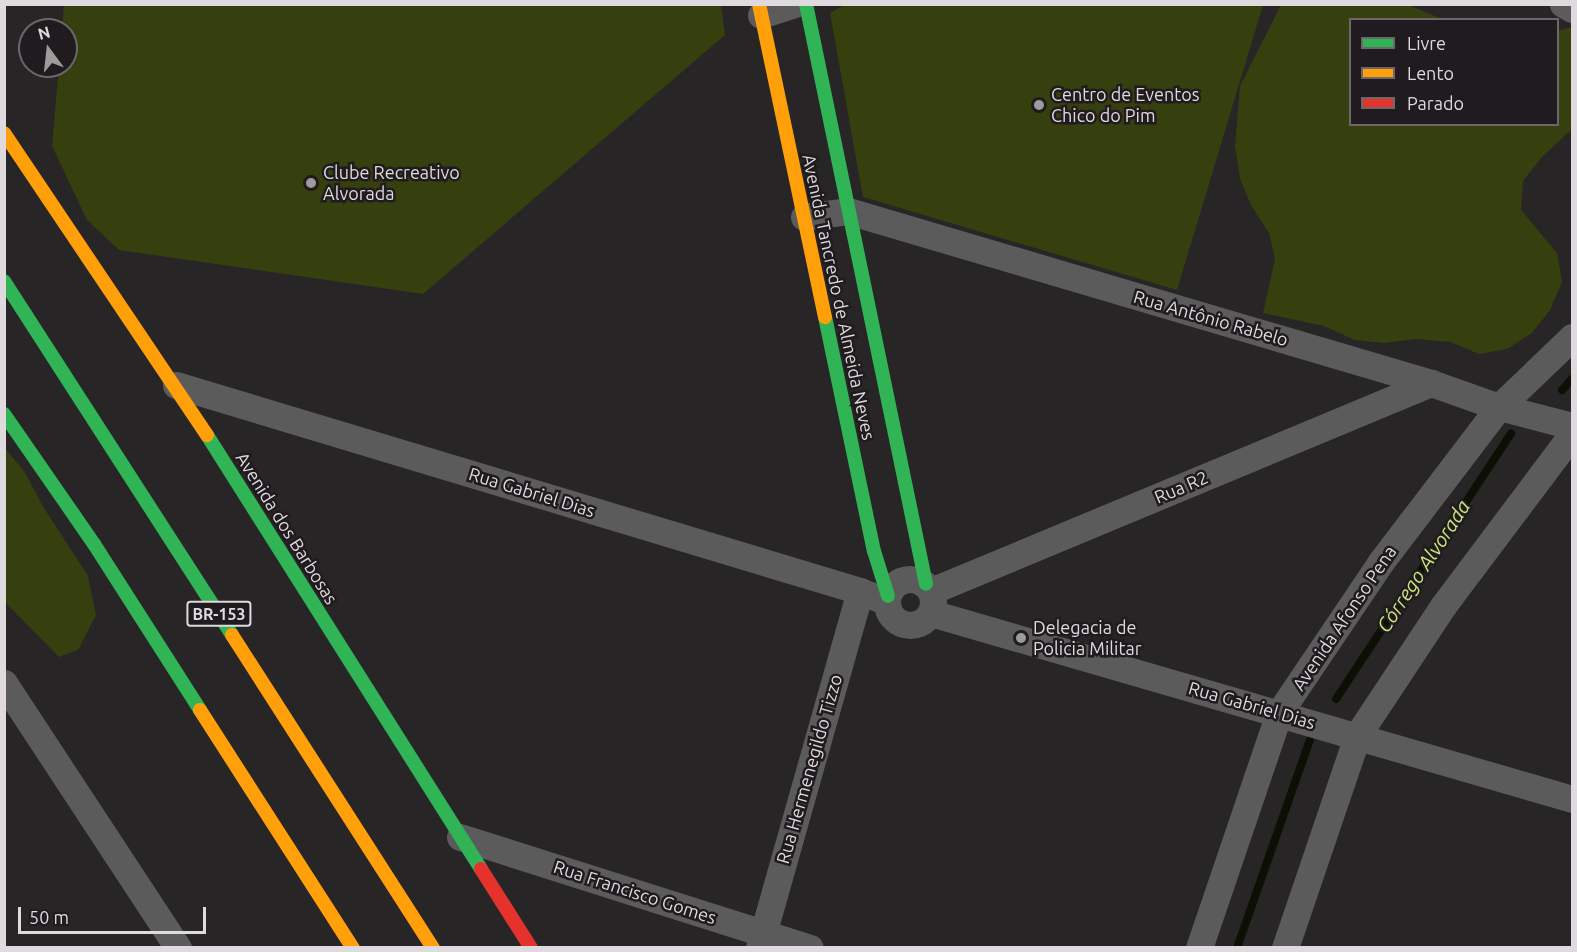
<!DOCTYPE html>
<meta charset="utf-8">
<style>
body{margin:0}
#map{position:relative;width:1577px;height:952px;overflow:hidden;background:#282527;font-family:Ubuntu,sans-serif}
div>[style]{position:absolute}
.green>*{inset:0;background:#36400e}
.stream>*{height:8px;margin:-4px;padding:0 4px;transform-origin:4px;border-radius:4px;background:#0c0f04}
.street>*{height:27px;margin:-13.5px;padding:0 13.5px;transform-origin:13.5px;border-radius:13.5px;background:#5c5b5c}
.street>.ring{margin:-13.5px;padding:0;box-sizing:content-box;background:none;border:27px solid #5c5b5c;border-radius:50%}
.fast>*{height:14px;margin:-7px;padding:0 7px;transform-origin:7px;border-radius:7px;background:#30b455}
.slow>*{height:14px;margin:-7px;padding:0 7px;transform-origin:7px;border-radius:7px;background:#ff9f0a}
.jam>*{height:14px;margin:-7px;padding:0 7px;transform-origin:7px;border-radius:7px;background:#e5322d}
.dots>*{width:16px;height:16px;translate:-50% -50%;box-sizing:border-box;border:3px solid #201b1e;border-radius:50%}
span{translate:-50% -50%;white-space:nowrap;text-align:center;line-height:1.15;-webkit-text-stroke:5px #201b1e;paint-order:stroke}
.shield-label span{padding:2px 4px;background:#201b1e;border:2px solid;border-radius:4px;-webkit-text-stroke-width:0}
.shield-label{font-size:16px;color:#dedadd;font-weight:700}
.poi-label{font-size:18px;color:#dedadd}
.left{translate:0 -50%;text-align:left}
.street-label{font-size:18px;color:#dedadd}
.water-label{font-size:20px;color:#cbe57d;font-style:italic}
.frame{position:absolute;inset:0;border:6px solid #dedadd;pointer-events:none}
.legend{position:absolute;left:1349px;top:18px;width:210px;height:108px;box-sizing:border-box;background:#201b1e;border:2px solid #6c676a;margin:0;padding:8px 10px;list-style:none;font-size:18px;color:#dedadd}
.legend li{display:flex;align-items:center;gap:12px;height:30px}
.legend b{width:30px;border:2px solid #6c676a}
.north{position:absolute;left:18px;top:18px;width:60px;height:60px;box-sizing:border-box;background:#201b1e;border:2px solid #6c676a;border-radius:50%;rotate:345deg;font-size:16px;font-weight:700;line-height:24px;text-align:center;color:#dedadd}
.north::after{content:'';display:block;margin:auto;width:21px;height:27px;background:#9e9b9d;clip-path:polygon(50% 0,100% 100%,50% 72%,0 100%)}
.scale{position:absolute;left:18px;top:907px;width:188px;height:27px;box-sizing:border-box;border:3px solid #dedadd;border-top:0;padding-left:8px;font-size:18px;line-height:21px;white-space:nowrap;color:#dedadd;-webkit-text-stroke:4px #201b1e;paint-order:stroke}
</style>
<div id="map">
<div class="green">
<div style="clip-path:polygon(846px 4px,1263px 5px,1177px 290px,863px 197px,830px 13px)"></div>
<div style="clip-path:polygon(64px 5px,721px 4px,725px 35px,423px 294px,119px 250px,87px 220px,52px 146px,59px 66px,66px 66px,66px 30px,62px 30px)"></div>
<div style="clip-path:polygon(1281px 5px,1408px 5px,1442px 19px,1350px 20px,1350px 124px,1558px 124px,1558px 31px,1572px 27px,1572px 129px,1542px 157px,1523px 181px,1521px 210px,1557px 253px,1562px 282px,1550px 310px,1532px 333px,1507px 349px,1479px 354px,1451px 342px,1416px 339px,1384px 343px,1355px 340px,1324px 326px,1263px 313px,1275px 259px,1269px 233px,1251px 205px,1240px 179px,1235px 146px,1240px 86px)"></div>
<div style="clip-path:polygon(4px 447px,24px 471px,44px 508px,88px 576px,96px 615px,78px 650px,59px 657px,5px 602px)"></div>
</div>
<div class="stream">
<div style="left:1562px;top:390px;width:15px;rotate:-48deg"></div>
<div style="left:1336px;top:699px;width:318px;rotate:-56.6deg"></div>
<div style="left:1237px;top:948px;width:220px;rotate:-70.7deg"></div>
</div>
<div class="street">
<div style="left:1563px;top:4px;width:10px;rotate:29deg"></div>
<div style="left:761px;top:15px;width:35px;rotate:-18deg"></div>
<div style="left:804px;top:217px;width:44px;rotate:-7.8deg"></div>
<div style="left:848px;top:211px;width:608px;rotate:16.44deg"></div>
<div style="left:1431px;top:383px;width:72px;rotate:19.4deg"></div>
<div style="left:1499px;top:407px;width:75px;rotate:14.6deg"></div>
<div style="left:176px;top:385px;width:714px;rotate:16.76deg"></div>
<div style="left:860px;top:591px;width:29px;rotate:22deg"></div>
<div class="ring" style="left:887px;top:579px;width:19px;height:19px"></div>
<div style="left:931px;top:591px;width:542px;rotate:-22.59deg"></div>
<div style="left:931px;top:613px;width:667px;rotate:16.18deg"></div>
<div style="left:4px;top:683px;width:317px;rotate:56.7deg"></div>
<div style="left:460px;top:837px;width:367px;rotate:17.6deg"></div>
<div style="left:759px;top:948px;width:371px;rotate:-74.2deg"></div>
<div style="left:1199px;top:948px;width:248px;rotate:-71.2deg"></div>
<div style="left:1279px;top:713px;width:181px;rotate:-56deg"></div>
<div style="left:1380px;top:563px;width:196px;rotate:-52.7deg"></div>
<div style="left:1499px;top:407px;width:101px;rotate:-43.8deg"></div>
<div style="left:1285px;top:948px;width:224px;rotate:-71.2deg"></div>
<div style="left:1357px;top:736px;width:156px;rotate:-56.5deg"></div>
<div style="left:1443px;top:606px;width:215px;rotate:-53.1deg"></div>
</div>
<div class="fast">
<div style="left:806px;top:4px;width:592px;rotate:78.31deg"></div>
<div style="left:4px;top:281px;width:421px;rotate:57.2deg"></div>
<div style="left:825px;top:317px;width:239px;rotate:78.2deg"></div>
<div style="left:874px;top:551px;width:47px;rotate:72.7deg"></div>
<div style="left:4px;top:414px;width:158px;rotate:55.3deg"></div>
<div style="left:94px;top:544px;width:197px;rotate:57.4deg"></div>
<div style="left:207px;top:435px;width:513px;rotate:57.73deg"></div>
</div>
<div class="slow">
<div style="left:759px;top:4px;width:320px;rotate:78.1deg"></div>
<div style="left:4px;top:133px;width:364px;rotate:56.1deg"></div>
<div style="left:232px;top:635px;width:372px;rotate:57.3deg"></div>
<div style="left:200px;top:710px;width:283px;rotate:57.3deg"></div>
</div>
<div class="jam">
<div style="left:481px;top:869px;width:93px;rotate:57.7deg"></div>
</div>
<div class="dots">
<div style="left:1039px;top:105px;background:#9e9b9d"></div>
<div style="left:311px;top:183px;background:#9e9b9d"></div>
<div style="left:1021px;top:638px;background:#9e9b9d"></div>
</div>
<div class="shield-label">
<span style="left:219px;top:614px">BR-153</span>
</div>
<div class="poi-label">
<span class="left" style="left:1051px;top:105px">Centro de Eventos<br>Chico do Pim</span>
<span class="left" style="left:323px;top:183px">Clube Recreativo<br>Alvorada</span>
<span class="left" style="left:1033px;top:638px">Delegacia de<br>Policia Militar</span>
</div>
<div class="street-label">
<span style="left:839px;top:297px;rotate:78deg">Avenida Tancredo de Almeida Neves</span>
<span style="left:1211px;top:318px;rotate:16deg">Rua Antônio Rabelo</span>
<span style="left:1181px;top:487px;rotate:-23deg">Rua R2</span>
<span style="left:532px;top:492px;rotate:17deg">Rua Gabriel Dias</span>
<span style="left:287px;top:528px;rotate:58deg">Avenida dos Barbosas</span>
<span style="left:1344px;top:618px;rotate:-56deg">Avenida Afonso Pena</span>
<span style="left:1252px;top:705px;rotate:16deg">Rua Gabriel Dias</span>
<span style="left:809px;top:769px;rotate:-74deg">Rua Hermenegildo Tizzo</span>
<span style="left:635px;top:892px;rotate:18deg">Rua Francisco Gomes</span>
</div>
<div class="water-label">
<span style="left:1423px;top:566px;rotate:-57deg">Córrego Alvorada</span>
</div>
<div class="frame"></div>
<ul class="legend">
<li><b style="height:8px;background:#30b455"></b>Livre</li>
<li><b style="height:8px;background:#ff9f0a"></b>Lento</li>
<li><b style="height:8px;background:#e5322d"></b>Parado</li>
</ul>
<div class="north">N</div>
<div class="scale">50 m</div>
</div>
